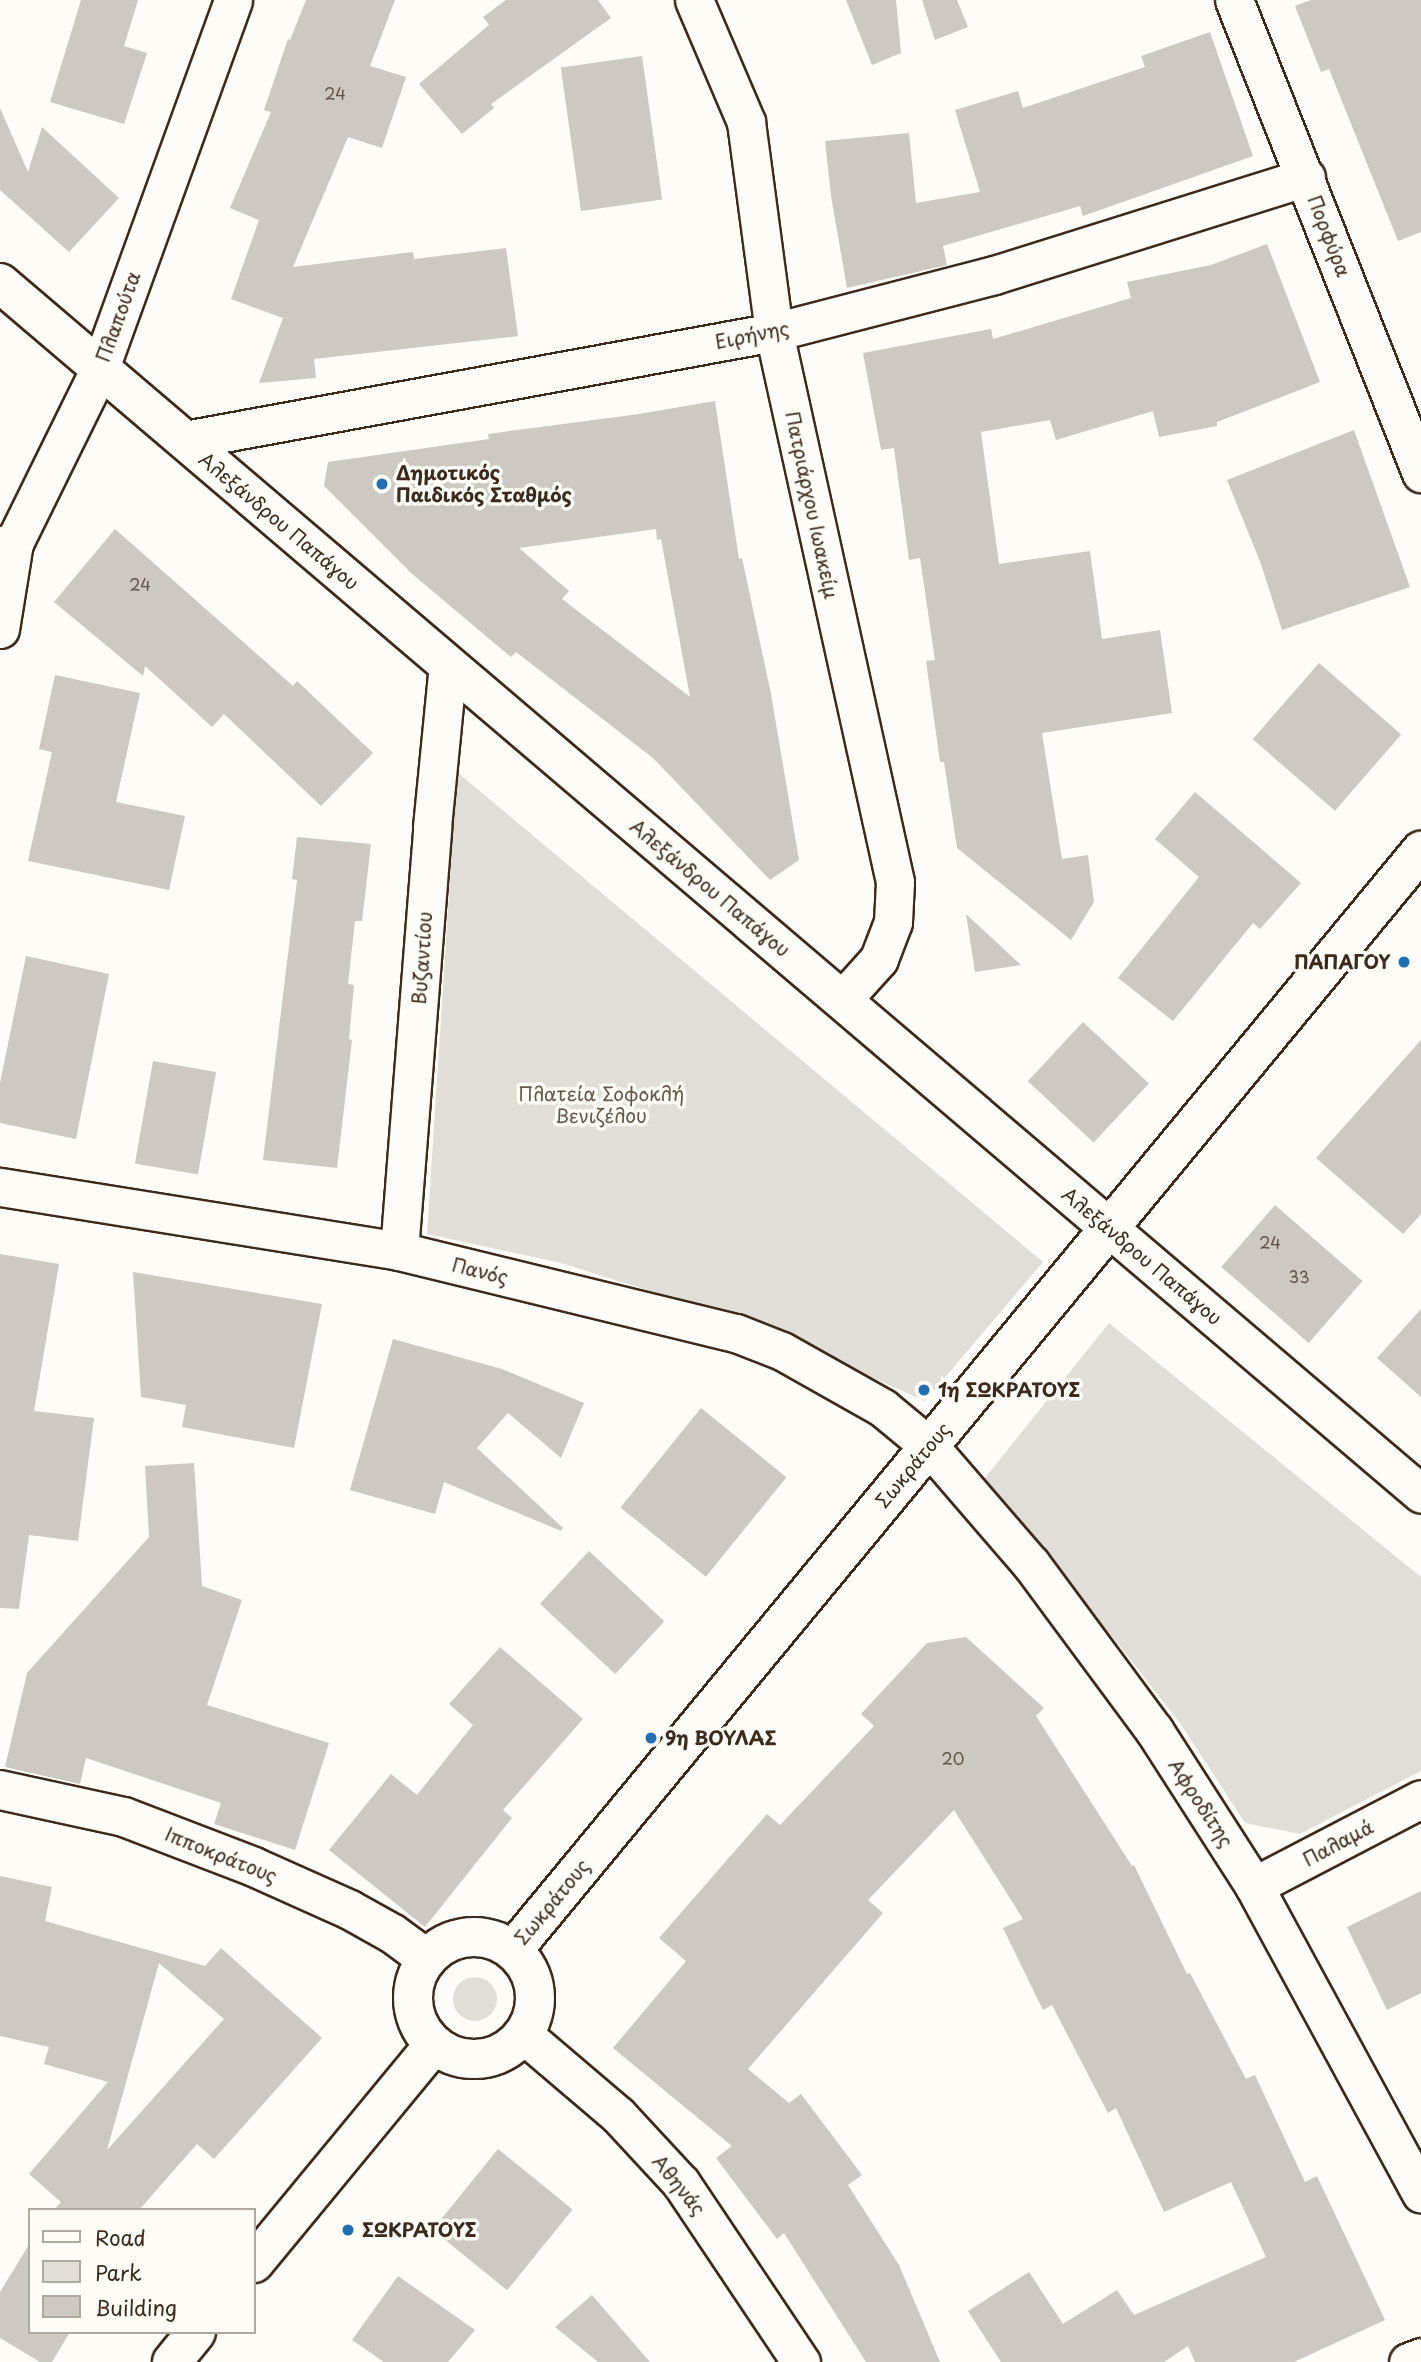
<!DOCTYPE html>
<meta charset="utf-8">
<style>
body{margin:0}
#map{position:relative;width:1421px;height:2362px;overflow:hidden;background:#fdfcf7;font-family:"Playpen Sans",sans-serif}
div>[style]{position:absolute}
.green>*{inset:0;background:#e1ded7}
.round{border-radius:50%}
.building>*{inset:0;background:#cdc8c2;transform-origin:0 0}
.roads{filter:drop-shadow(2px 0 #3b2a1e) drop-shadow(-2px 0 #3b2a1e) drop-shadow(0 2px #3b2a1e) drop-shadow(0 -2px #3b2a1e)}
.minor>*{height:37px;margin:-18.5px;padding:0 18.5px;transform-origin:18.5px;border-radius:18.5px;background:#fdfcf7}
.tertiary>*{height:38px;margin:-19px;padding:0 19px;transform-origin:19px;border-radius:19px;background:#fdfcf7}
.tertiary>.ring{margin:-19px;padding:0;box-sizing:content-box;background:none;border:38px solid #fdfcf7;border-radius:50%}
.dots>*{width:19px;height:19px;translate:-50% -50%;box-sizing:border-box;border:4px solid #fdfcf7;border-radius:50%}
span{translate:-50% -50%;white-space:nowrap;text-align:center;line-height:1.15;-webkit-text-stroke:7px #fdfcf7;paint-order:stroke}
.number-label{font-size:16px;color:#605247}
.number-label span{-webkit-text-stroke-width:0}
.street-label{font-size:19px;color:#3b2a1e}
.poi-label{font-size:19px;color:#3b2a1e;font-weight:700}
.left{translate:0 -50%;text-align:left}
.right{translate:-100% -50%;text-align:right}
.park-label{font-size:19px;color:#64574c}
.legend{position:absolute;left:28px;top:2208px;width:228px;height:126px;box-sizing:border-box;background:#fdfcf7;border:2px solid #afa8a0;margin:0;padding:9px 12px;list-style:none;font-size:21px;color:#3b2a1e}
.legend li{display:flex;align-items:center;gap:14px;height:35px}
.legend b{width:35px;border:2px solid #afa8a0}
</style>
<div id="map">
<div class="green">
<div style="clip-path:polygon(457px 772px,1043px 1262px,925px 1401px,771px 1333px,669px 1297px,561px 1263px,427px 1234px)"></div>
<div style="clip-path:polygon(1109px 1323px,1421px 1577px,1421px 1771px,1300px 1834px,1245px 1823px,1180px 1723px,1115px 1640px,977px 1488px)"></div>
<div class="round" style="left:453px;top:1977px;width:44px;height:44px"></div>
</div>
<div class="building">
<div style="clip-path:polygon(81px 0,138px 0,124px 46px,147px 53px,124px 124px,50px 102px)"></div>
<div style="clip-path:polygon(306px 0,395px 0,370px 66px,406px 77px,382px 148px,348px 137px,293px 267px,413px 252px,414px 259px,506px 248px,518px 336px,314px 359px,316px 378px,259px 383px,283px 318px,231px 299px,259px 220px,230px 208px,271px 112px,264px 110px,288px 39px,290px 40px)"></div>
<div style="clip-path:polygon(506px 0,598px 0,611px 18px,491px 104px,494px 108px,462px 134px,419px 84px,489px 25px,483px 17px)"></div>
<div style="clip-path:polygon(846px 0,896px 0,901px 53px,872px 65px)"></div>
<div style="clip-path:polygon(922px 0,957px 0,968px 27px,935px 40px)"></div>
<div style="clip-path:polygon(1311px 0,1421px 0,1421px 232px,1398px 241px,1329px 69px,1321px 72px,1295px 6px)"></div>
<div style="clip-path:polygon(1210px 32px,1253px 156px,1083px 216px,1080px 206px,943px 246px,947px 265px,847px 288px,831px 196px,825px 141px,909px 133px,916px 203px,980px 192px,955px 110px,1018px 91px,1023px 108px,1145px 67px,1141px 56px)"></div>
<div style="left:642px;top:56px;width:145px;height:82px;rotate:82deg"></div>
<div style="clip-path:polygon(0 108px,28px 172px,42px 127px,119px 198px,69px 252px,0 190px)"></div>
<div style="clip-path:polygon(1267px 244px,1320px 382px,1217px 422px,1217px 426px,1159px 437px,1153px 411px,1056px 440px,1050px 420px,981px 432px,999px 564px,1090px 551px,1102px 639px,1160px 630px,1172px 713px,1042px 733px,1062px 859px,1088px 855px,1094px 902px,1071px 940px,957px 848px,944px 762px,940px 762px,926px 661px,935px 660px,920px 558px,909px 560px,894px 448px,881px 450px,863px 353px,991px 329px,993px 339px,1131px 298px,1127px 282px,1211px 265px)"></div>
<div style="clip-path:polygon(evenodd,715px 401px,739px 559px,742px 558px,771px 694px,799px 860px,770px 880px,653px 758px,516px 652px,511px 657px,411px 573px,324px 486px,328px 462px,489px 439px,488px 434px,639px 414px,715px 401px,656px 529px,657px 540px,661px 539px,690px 697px,562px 599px,569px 591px,519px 548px,656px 529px)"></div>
<div style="clip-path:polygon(1354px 430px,1410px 587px,1282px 630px,1261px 564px,1227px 480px)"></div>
<div style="clip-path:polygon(115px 529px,293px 686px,297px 681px,373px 753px,321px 806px,224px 714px,212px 727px,145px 666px,143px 676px,54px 602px)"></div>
<div style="left:1319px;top:663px;width:109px;height:101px;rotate:41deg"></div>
<div style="clip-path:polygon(55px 675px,140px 693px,116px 802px,185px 816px,169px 890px,28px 861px,52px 752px,39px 749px)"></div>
<div style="clip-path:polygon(1195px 792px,1301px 883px,1260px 929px,1253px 923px,1173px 1021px,1118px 978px,1199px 877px,1155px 839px)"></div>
<div style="clip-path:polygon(297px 837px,371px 844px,362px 921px,355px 921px,348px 984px,354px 985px,349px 1039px,352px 1040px,337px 1168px,263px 1160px,297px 880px,292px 879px)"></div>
<div style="clip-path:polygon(966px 914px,1021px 965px,975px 972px)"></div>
<div style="clip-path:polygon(26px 956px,109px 974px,76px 1139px,0 1123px,0 1083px)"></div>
<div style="left:1083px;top:1022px;width:90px;height:81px;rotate:43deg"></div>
<div style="clip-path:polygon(1421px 1040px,1421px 1214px,1403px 1234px,1316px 1158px)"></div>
<div style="left:153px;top:1061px;width:64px;height:104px;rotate:10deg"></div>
<div style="left:1275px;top:1205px;width:116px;height:82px;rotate:41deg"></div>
<div style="clip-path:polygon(0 1254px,59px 1264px,34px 1411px,94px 1418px,78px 1541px,29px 1535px,19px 1609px,0 1608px)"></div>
<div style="clip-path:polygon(133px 1272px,322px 1304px,294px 1448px,182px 1427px,186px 1405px,141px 1397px)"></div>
<div style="clip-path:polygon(1421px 1309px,1421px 1397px,1377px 1358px)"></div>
<div style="clip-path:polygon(393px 1339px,502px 1369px,584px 1403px,561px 1458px,508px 1413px,477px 1448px,563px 1528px,561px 1531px,444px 1482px,435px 1514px,350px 1490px)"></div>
<div style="left:701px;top:1408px;width:110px;height:128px;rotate:39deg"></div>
<div style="clip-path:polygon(194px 1463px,202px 1586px,242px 1600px,207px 1705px,329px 1743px,295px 1850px,214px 1824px,221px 1803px,86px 1758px,80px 1784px,5px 1767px,27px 1673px,149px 1537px,145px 1466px)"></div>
<div style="left:589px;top:1551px;width:103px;height:72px;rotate:43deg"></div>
<div style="clip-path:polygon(966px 1637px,1044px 1708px,1036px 1716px,1132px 1866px,1134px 1865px,1187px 1974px,1190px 1973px,1246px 2079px,1255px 2075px,1305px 2182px,1317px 2176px,1385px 2320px,1294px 2362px,1195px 2362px,1188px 2346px,1164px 2362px,1001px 2362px,968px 2311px,1029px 2272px,1063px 2324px,1117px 2290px,1134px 2315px,1266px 2257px,1231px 2182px,1164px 2212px,1116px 2108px,1108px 2113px,1052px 2005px,1043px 2010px,1003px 1928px,1023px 1919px,954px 1810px,868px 1900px,883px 1913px,748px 2069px,789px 2103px,801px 2094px,862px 2175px,848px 2185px,899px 2265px,940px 2362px,866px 2362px,784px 2233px,777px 2239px,716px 2158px,732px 2146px,613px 2048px,686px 1961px,659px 1938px,767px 1814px,780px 1825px,874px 1726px,861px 1714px,927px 1643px)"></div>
<div style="clip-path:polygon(500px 1647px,583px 1719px,503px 1810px,512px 1818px,425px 1927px,329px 1850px,391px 1774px,417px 1795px,473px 1725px,449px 1704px)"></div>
<div style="clip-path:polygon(evenodd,0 1876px,52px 1887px,45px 1921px,205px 1966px,221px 1948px,322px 2038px,214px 2159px,197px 2144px,139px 2210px,54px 2210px,61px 2202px,29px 2174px,108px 2082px,44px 2064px,49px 2047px,0 2036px,0 1876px,159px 1963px,224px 2019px,107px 2150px,125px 2086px,159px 1963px)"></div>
<div style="clip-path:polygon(1421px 1891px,1421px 1993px,1387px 2010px,1347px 1927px)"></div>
<div style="left:498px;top:2149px;width:96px;height:104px;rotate:39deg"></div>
<div style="clip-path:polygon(30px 2243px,30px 2332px,70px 2332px,52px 2362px,40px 2362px,0 2338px,0 2292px)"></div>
<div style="clip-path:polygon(398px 2276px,475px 2330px,448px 2362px,384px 2362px,352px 2340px)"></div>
<div style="clip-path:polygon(592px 2295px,650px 2362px,598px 2362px,555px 2327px)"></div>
</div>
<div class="roads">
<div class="minor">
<div style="left:694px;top:0;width:133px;rotate:66.9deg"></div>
<div style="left:746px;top:122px;width:212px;rotate:82.4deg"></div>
<div style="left:774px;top:332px;width:563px;rotate:77.59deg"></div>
<div style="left:895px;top:882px;width:40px;rotate:92.9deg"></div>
<div style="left:893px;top:922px;width:40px;rotate:111deg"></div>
<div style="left:879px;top:959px;width:55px;rotate:132.1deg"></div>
<div style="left:1234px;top:0;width:509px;rotate:68.43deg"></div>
<div style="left:185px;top:440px;width:599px;rotate:-10.39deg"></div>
<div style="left:774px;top:332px;width:227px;rotate:-14.5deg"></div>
<div style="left:994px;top:275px;width:327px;rotate:-17.4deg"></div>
<div style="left:0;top:629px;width:87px;rotate:-80.8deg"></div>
<div style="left:14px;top:543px;width:195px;rotate:-63.8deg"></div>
<div style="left:100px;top:368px;width:391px;rotate:-70.1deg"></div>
<div style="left:0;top:1187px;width:404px;rotate:9.1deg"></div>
<div style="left:399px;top:1251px;width:347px;rotate:13.7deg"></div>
<div style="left:736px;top:1333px;width:49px;rotate:21.4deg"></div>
<div style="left:782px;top:1351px;width:116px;rotate:29.4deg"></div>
<div style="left:883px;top:1408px;width:60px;rotate:39.6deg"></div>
<div style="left:929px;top:1446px;width:156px;rotate:49.2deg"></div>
<div style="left:1031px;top:1564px;width:207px;rotate:53.5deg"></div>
<div style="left:1154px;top:1730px;width:185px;rotate:57.3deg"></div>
<div style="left:1254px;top:1886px;width:350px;rotate:61.5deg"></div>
<div style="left:1109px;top:1228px;width:410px;rotate:40.4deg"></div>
<div style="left:399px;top:1251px;width:425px;rotate:-85.5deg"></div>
<div style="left:432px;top:827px;width:163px;rotate:-84.4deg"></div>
<div style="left:1254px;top:1886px;width:188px;rotate:-27.5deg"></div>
<div style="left:524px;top:2035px;width:123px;rotate:40.4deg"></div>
<div style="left:618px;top:2115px;width:93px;rotate:47.2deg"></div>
<div style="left:681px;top:2183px;width:216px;rotate:56.2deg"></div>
<div style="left:1408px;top:2362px;width:14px;rotate:-21deg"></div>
</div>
<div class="tertiary">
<div style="left:0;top:283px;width:1457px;rotate:40.43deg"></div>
<div style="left:0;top:547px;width:15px;rotate:-16deg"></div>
<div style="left:0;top:1790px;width:127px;rotate:12.3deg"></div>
<div style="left:124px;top:1817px;width:139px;rotate:21deg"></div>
<div style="left:254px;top:1867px;width:105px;rotate:24.1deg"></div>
<div style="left:350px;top:1910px;width:49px;rotate:29.2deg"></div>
<div style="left:393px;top:1934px;width:42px;rotate:36.3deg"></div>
<div class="ring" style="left:413px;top:1937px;width:84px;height:84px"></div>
<div style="left:513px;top:1950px;width:1426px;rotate:-50.44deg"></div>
<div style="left:254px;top:2263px;width:283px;rotate:-50.5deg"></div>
<div style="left:172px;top:2362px;width:38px;rotate:-51deg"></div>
</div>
</div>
<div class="dots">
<div style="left:382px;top:484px;background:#1f6fb2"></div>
<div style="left:1404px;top:962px;background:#1f6fb2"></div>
<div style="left:924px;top:1390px;background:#1f6fb2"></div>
<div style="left:651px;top:1738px;background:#1f6fb2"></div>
<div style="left:348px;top:2230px;background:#1f6fb2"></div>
</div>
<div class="number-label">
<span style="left:335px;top:93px">24</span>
<span style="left:140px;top:584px">24</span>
<span style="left:1270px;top:1242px">24</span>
<span style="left:1299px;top:1276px">33</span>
<span style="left:953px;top:1758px">20</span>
</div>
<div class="street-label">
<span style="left:1329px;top:236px;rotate:69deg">Πορφύρα</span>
<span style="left:118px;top:317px;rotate:-70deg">Πλαπούτα</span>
<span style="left:752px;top:335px;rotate:-11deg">Ειρήνης</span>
<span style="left:812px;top:505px;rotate:78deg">Πατριάρχου Ιωακείμ</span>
<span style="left:279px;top:521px;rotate:40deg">Αλεξάνδρου Παπάγου</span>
<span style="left:710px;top:888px;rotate:40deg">Αλεξάνδρου Παπάγου</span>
<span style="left:422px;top:958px;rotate:-86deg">Βυζαντίου</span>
<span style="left:1142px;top:1256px;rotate:40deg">Αλεξάνδρου Παπάγου</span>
<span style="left:480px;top:1271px;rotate:14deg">Πανός</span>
<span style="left:913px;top:1465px;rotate:-50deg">Σωκράτους</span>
<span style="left:1201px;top:1803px;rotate:57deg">Αφροδίτης</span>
<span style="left:1338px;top:1843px;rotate:-28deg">Παλαμά</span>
<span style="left:221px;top:1855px;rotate:22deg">Ιπποκράτους</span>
<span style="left:552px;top:1902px;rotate:-50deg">Σωκράτους</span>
<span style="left:679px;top:2185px;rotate:51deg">Αθηνάς</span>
</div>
<div class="poi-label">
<span class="left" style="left:396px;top:484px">Δημοτικός<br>Παιδικός Σταθμός</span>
<span class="right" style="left:1390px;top:962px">ΠΑΠΑΓΟΥ</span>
<span class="left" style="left:938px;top:1390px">1η ΣΩΚΡΑΤΟΥΣ</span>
<span class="left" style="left:665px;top:1738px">9η ΒΟΥΛΑΣ</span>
<span class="left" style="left:362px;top:2230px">ΣΩΚΡΑΤΟΥΣ</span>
</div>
<div class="park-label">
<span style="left:601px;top:1105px">Πλατεία Σοφοκλή<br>Βενιζέλου</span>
</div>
<ul class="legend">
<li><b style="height:9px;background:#fdfcf7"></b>Road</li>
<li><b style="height:19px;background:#e1ded7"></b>Park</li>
<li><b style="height:19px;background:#cdc8c2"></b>Building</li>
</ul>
</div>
